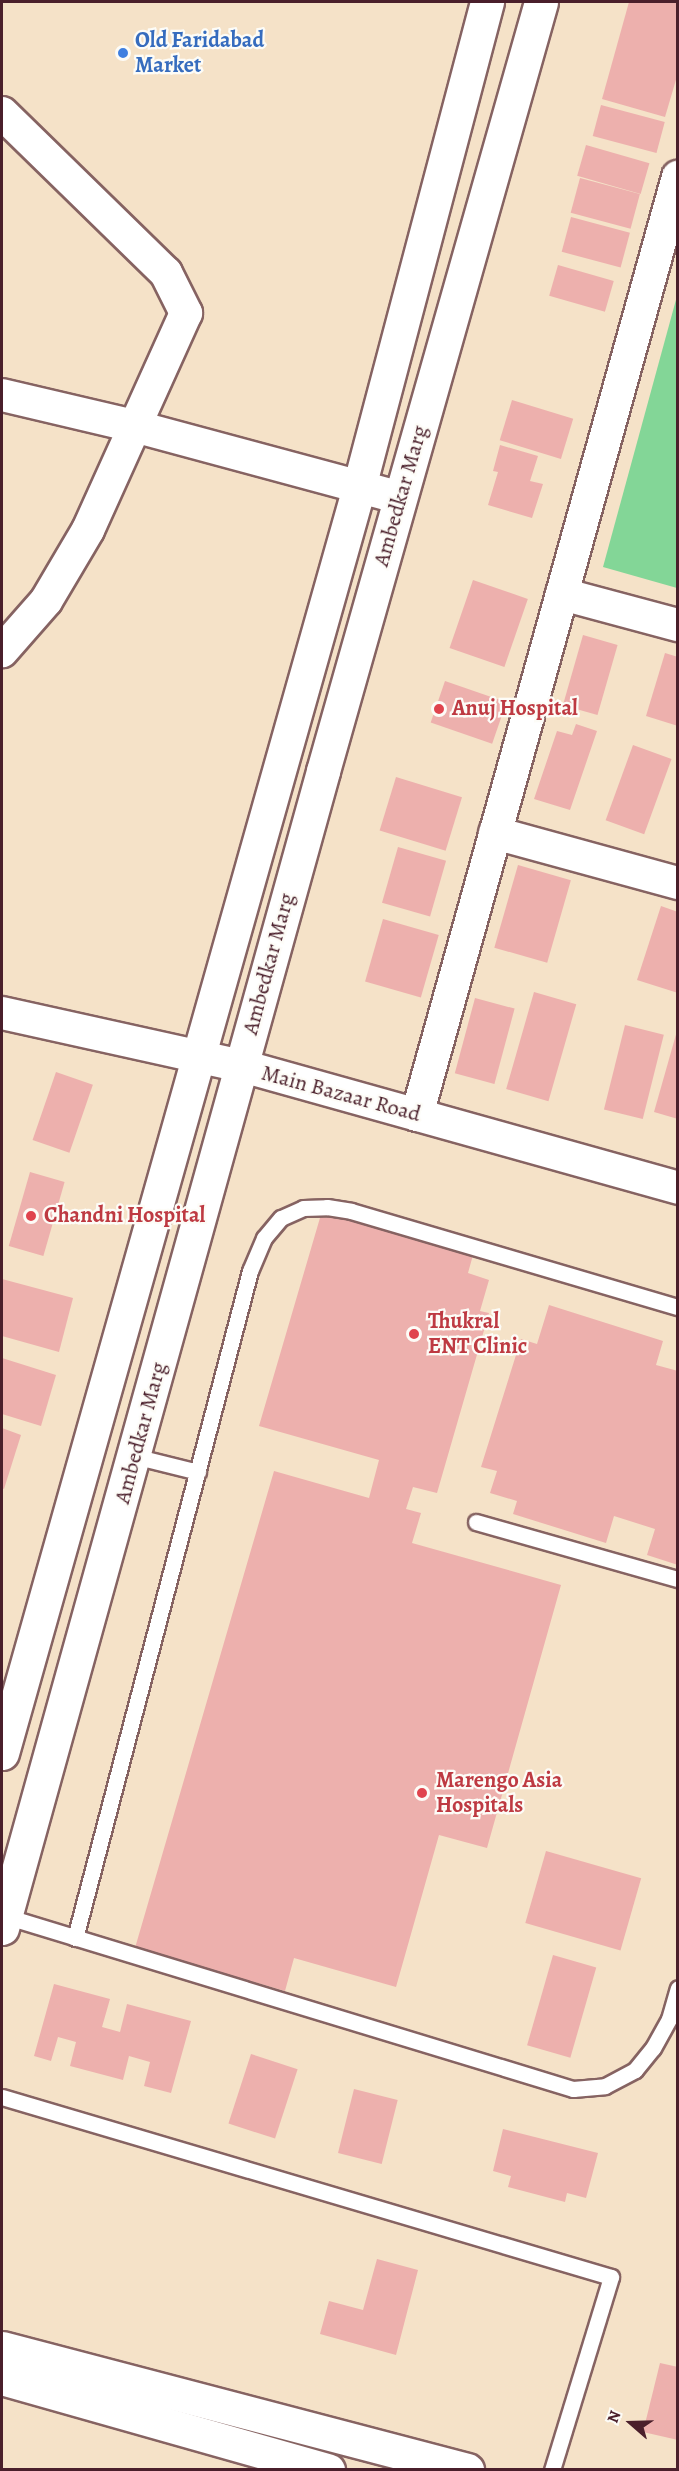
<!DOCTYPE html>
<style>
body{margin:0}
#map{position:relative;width:679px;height:2471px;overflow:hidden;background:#f5e2c8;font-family:Alegreya,serif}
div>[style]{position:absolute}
.green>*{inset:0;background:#83d697}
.building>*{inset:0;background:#edb0ad;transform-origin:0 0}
.roads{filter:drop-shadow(2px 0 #866362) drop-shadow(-2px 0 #866362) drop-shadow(0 2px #866362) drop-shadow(0 -2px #866362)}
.service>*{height:15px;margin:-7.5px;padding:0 7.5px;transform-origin:7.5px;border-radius:7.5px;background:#fff}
.minor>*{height:32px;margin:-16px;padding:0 16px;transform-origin:16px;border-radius:16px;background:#fff}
.tertiary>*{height:33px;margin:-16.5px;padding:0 16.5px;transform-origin:16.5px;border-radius:16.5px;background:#fff}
.dots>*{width:16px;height:16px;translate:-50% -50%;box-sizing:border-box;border:3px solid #fdfcf7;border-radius:50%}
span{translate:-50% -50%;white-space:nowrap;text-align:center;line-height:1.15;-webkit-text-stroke:4.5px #fdfcf7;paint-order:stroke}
.shop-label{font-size:22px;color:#366cbe;font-weight:700}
.left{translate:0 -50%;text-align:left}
.street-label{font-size:22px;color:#4a1f2b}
.health-label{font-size:22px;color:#be3a42;font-weight:700}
.frame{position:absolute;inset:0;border:3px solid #4a1f2b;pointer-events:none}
.north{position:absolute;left:601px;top:2393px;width:60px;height:60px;-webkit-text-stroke:4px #fdfcf7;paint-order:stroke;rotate:290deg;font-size:16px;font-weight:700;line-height:24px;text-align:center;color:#4a1f2b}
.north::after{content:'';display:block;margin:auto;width:21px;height:27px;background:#4a1f2b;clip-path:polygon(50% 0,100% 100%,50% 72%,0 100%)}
</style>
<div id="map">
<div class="green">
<div style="clip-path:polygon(677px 296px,678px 588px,677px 588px,603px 567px)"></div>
</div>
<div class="building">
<div style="clip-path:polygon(629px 2px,678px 2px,678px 73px,665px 117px,602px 99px)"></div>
<div style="left:601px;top:105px;width:66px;height:32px;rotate:15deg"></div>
<div style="left:586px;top:145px;width:66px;height:32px;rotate:16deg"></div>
<div style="left:580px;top:178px;width:62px;height:36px;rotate:15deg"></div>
<div style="left:571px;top:217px;width:61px;height:36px;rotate:15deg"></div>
<div style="left:558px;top:265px;width:58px;height:32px;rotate:16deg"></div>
<div style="left:512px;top:400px;width:64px;height:42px;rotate:17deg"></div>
<div style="clip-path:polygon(500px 445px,538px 456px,530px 481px,543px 484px,532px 518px,488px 505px,498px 472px,493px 471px)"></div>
<div style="left:473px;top:580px;width:58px;height:72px;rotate:19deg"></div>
<div style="left:583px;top:635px;width:36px;height:73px;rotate:16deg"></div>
<div style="clip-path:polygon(665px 653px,678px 657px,678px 726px,646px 716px)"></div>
<div style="left:445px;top:681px;width:65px;height:44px;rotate:19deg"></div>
<div style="clip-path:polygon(576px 724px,597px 731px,570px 810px,534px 799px,557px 731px,572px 735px)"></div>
<div style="left:633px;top:745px;width:41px;height:80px;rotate:20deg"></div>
<div style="left:396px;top:777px;width:69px;height:56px;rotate:17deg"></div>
<div style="left:398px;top:847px;width:50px;height:58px;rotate:16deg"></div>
<div style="left:518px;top:865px;width:55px;height:86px;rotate:16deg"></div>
<div style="clip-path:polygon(661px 906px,678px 912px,678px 993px,637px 980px)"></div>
<div style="left:383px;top:919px;width:58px;height:65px;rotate:16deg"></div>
<div style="left:534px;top:992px;width:44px;height:101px;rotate:16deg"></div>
<div style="left:475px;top:998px;width:41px;height:78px;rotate:15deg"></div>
<div style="left:625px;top:1025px;width:40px;height:87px;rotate:14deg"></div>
<div style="clip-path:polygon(677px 1031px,678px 1031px,678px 1119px,654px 1112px)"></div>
<div style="left:56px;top:1072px;width:39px;height:72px;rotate:19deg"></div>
<div style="left:30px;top:1172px;width:36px;height:77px;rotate:16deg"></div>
<div style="clip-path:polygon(322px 1211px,473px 1255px,468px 1273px,489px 1280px,480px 1311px,489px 1313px,437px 1493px,413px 1487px,406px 1509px,421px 1513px,412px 1543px,561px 1585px,487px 1848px,439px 1835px,396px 1987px,294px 1958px,285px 1991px,135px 1948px,274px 1471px,369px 1498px,379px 1460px,259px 1426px)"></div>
<div style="clip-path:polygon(2px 1279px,73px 1298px,59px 1352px,2px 1336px)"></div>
<div style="clip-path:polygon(549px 1305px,663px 1341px,656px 1365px,678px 1371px,678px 1565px,647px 1555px,655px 1529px,614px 1516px,606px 1543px,513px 1514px,517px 1501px,490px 1493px,497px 1471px,481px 1467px,521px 1339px,537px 1344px)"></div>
<div style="clip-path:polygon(2px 1358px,56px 1375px,41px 1426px,2px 1414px)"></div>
<div style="clip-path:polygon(2px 1428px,21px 1435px,4px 1489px,2px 1488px)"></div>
<div style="left:546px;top:1851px;width:99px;height:75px;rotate:16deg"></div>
<div style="left:553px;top:1955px;width:45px;height:94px;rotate:16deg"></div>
<div style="clip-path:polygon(54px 1984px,110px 1999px,102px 2027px,120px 2032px,127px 2004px,191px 2021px,171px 2093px,144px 2086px,150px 2062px,129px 2056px,123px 2080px,70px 2066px,76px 2042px,58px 2037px,51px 2061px,34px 2056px)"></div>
<div style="left:251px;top:2054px;width:49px;height:73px;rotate:18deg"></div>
<div style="left:354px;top:2089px;width:45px;height:66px;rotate:14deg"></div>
<div style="clip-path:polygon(503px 2129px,598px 2153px,586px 2198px,567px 2193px,565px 2202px,508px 2187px,511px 2176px,493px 2171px)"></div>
<div style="clip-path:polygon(377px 2259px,418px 2270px,396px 2355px,320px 2334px,329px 2301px,363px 2310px)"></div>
<div style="clip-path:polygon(660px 2363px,678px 2367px,678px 2440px,643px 2432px)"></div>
</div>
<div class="roads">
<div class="service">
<div style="left:134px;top:1456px;width:66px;rotate:14deg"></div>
<div style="left:476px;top:1522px;width:210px;rotate:15.8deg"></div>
<div style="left:5px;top:1916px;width:594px;rotate:16.94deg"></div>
<div style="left:573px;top:2089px;width:32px;rotate:-5deg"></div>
<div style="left:605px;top:2086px;width:34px;rotate:-28deg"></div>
<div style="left:635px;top:2070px;width:28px;rotate:-51deg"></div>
<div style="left:653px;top:2048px;width:33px;rotate:-61deg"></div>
<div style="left:669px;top:2019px;width:32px;rotate:-74deg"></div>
<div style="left:75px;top:1938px;width:690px;rotate:-75.3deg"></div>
<div style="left:250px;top:1271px;width:36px;rotate:-67deg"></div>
<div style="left:264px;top:1238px;width:26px;rotate:-50deg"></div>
<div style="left:281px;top:1218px;width:24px;rotate:-24deg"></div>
<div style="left:303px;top:1208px;width:24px;rotate:-2deg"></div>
<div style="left:327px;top:1207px;width:24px;rotate:9deg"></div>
<div style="left:351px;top:1211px;width:341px;rotate:16.4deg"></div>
<div style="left:2px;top:2097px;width:635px;rotate:16.47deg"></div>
<div style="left:611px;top:2277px;width:202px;rotate:107deg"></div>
</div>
<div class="minor">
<div style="left:2px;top:113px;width:229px;rotate:44.3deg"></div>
<div style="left:166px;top:273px;width:45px;rotate:63.4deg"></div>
<div style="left:186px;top:313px;width:238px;rotate:114.3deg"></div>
<div style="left:88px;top:530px;width:82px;rotate:120.6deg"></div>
<div style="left:46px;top:601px;width:67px;rotate:131.3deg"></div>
<div style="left:2px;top:395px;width:136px;rotate:13.2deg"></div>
<div style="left:134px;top:426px;width:276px;rotate:15.1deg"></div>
<div style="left:562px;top:594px;width:120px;rotate:15deg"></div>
<div style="left:495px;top:833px;width:190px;rotate:15.3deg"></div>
<div style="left:2px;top:1013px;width:246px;rotate:12.5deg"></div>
<div style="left:242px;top:1066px;width:453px;rotate:15.6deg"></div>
<div style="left:417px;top:1115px;width:974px;rotate:-74.45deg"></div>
</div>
<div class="tertiary">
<div style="left:2px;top:1753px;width:1315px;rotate:-74.25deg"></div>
<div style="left:359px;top:487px;width:502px;rotate:-75.22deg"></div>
<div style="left:2px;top:1928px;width:1201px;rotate:-74.49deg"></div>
<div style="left:323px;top:771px;width:799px;rotate:-74.17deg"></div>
<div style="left:2px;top:2348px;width:481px;rotate:14.7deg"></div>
<div style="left:2px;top:2378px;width:339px;rotate:15.8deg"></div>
</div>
</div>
<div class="dots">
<div style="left:123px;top:53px;background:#3f7fe0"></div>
<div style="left:439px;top:709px;background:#e0444e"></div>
<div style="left:31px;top:1216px;background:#e0444e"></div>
<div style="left:414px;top:1334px;background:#e0444e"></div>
<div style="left:422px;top:1793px;background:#e0444e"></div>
</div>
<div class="shop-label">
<span class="left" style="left:135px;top:53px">Old Faridabad<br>Market</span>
</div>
<div class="street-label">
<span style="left:401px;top:496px;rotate:-74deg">Ambedkar Marg</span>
<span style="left:269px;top:964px;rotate:-75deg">Ambedkar Marg</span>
<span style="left:341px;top:1094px;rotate:15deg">Main Bazaar Road</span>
<span style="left:141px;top:1433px;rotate:-75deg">Ambedkar Marg</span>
</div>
<div class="health-label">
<span class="left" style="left:452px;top:709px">Anuj Hospital</span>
<span class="left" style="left:44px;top:1216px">Chandni Hospital</span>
<span class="left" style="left:428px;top:1334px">Thukral<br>ENT Clinic</span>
<span class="left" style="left:436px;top:1793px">Marengo Asia<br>Hospitals</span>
</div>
<div class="frame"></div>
<div class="north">N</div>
</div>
